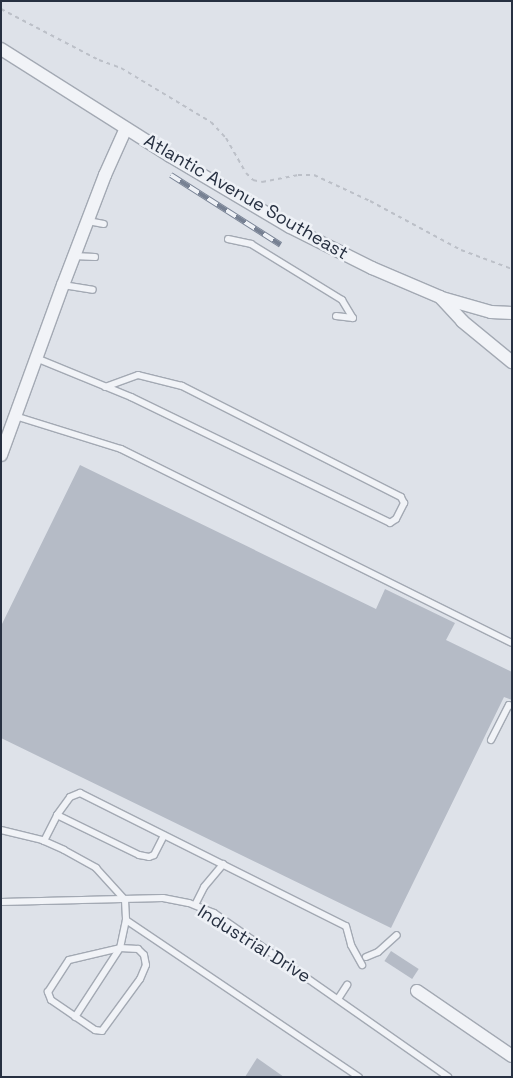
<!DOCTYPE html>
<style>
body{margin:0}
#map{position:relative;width:513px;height:1078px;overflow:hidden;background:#dee2e9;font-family:"Space Grotesk",sans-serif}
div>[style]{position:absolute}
.building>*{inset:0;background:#b5bbc6;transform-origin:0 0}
.path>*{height:2px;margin-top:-1px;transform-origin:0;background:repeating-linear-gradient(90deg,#bcc0c8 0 4px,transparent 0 8px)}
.roads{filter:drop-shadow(1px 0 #a3a9b3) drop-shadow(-1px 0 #a3a9b3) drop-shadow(0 1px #a3a9b3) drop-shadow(0 -1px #a3a9b3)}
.lane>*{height:6px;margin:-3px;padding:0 3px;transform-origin:3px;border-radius:3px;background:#f1f3f7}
.street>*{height:12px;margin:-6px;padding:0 6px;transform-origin:6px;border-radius:6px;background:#f1f3f7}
.rail>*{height:5.5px;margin-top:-2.75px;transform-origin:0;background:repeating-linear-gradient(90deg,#eef1f6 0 11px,#778193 0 22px);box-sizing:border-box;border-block:1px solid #778193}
span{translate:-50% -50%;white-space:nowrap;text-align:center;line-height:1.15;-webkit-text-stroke:5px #eef1f6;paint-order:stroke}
.street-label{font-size:18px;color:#273041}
.frame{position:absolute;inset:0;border:2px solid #273041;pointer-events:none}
</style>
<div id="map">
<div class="building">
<div style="clip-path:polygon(80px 465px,376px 609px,385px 589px,455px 623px,446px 640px,512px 672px,512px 700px,504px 697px,391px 928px,1px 738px,1px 626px)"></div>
<div style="left:391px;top:951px;width:33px;height:12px;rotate:33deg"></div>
<div style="clip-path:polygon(257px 1058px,284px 1077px,245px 1077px)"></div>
</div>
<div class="path">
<div style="left:1px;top:9px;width:110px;rotate:27.5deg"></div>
<div style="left:99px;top:60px;width:23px;rotate:20deg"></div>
<div style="left:121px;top:68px;width:105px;rotate:31deg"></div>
<div style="left:211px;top:122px;width:22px;rotate:47deg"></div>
<div style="left:226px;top:138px;width:40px;rotate:60.3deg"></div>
<div style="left:246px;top:173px;width:10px;rotate:45deg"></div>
<div style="left:253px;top:180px;width:9px;rotate:13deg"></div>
<div style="left:262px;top:182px;width:37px;rotate:-11deg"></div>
<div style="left:298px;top:175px;width:16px"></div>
<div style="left:314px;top:175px;width:62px;rotate:24.9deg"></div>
<div style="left:370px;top:201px;width:103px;rotate:28.3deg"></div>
<div style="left:461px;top:250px;width:54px;rotate:20.4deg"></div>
</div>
<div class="roads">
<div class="lane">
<div style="left:88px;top:221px;width:16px;rotate:11deg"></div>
<div style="left:228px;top:239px;width:24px;rotate:12deg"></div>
<div style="left:251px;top:244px;width:107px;rotate:31.6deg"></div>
<div style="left:342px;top:300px;width:21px;rotate:59deg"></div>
<div style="left:74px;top:256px;width:21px;rotate:3deg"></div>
<div style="left:63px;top:285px;width:30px;rotate:9deg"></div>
<div style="left:336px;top:316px;width:17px;rotate:7deg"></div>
<div style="left:36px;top:358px;width:103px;rotate:22.3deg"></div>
<div style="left:131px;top:397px;width:288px;rotate:25.9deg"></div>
<div style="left:390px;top:523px;width:7px;rotate:-34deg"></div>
<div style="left:396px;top:519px;width:18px;rotate:-63deg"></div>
<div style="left:404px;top:503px;width:7px;rotate:-117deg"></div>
<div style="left:401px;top:497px;width:246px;rotate:-153.1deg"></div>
<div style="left:182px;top:386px;width:45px;rotate:-166deg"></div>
<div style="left:138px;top:375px;width:35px;rotate:160deg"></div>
<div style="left:15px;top:416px;width:111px;rotate:17.3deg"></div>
<div style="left:121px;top:449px;width:436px;rotate:26.4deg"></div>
<div style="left:491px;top:740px;width:39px;rotate:-63deg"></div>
<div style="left:509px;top:705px;width:3px;rotate:18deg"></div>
<div style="left:57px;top:815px;width:91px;rotate:26deg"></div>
<div style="left:139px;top:855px;width:10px;rotate:11deg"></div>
<div style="left:149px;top:857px;width:5px;rotate:-22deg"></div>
<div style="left:154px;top:855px;width:22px;rotate:-63deg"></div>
<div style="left:1px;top:830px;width:42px;rotate:13.7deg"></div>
<div style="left:42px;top:840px;width:24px;rotate:24deg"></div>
<div style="left:64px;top:850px;width:37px;rotate:29deg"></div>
<div style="left:96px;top:868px;width:43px;rotate:47.8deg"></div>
<div style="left:125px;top:900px;width:20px;rotate:87deg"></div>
<div style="left:126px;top:920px;width:281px;rotate:34deg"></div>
<div style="left:44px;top:841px;width:29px;rotate:-63deg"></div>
<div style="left:57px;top:815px;width:22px;rotate:-54deg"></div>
<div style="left:70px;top:797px;width:11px;rotate:-22deg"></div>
<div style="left:80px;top:793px;width:297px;rotate:26.6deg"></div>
<div style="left:346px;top:926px;width:20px;rotate:75deg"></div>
<div style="left:351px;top:945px;width:23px;rotate:61deg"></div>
<div style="left:1px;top:902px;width:162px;rotate:-1.4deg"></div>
<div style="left:163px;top:898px;width:26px;rotate:11deg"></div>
<div style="left:189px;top:903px;width:27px;rotate:22deg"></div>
<div style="left:214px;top:913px;width:286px;rotate:35deg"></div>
<div style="left:195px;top:905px;width:20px;rotate:-63deg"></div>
<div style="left:204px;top:887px;width:30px;rotate:-50deg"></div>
<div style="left:120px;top:948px;width:18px;rotate:3deg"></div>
<div style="left:138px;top:949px;width:8px;rotate:45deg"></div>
<div style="left:144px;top:955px;width:10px;rotate:79deg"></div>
<div style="left:146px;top:965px;width:15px;rotate:113deg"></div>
<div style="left:140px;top:979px;width:64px;rotate:126.2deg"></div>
<div style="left:102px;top:1031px;width:7px;rotate:-172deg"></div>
<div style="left:95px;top:1030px;width:53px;rotate:-145.7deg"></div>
<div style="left:51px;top:1000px;width:9px;rotate:-111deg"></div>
<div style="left:48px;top:992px;width:38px;rotate:-57deg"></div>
<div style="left:69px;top:960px;width:52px;rotate:-13.2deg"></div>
<div style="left:366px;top:957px;width:13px;rotate:-23deg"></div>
<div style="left:378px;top:952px;width:25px;rotate:-42deg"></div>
<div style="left:338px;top:999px;width:17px;rotate:-57deg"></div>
<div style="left:75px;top:1017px;width:82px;rotate:-56.9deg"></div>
<div style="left:120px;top:948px;width:29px;rotate:-78deg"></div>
</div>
<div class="street">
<div style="left:1px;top:49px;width:200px;rotate:32.3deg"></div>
<div style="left:170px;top:156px;width:139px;rotate:30.6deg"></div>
<div style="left:290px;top:227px;width:92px;rotate:26.6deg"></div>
<div style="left:372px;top:268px;width:74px;rotate:23.1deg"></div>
<div style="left:440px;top:297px;width:33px;rotate:47deg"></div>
<div style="left:462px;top:321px;width:65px;rotate:39.4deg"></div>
<div style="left:442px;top:298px;width:51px;rotate:15.9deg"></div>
<div style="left:491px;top:312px;width:21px;rotate:3deg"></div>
<div style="left:1px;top:455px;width:181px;rotate:-70deg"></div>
<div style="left:63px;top:285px;width:118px;rotate:-69.1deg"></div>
<div style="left:105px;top:175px;width:51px;rotate:-65.9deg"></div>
<div style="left:417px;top:991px;width:115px;rotate:34.4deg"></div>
</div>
</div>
<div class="rail">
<div style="left:171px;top:175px;width:130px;rotate:32.5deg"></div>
</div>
<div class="street-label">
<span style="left:246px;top:197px;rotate:30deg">Atlantic Avenue Southeast</span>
<span style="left:254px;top:944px;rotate:32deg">Industrial Drive</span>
</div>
<div class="frame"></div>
</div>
